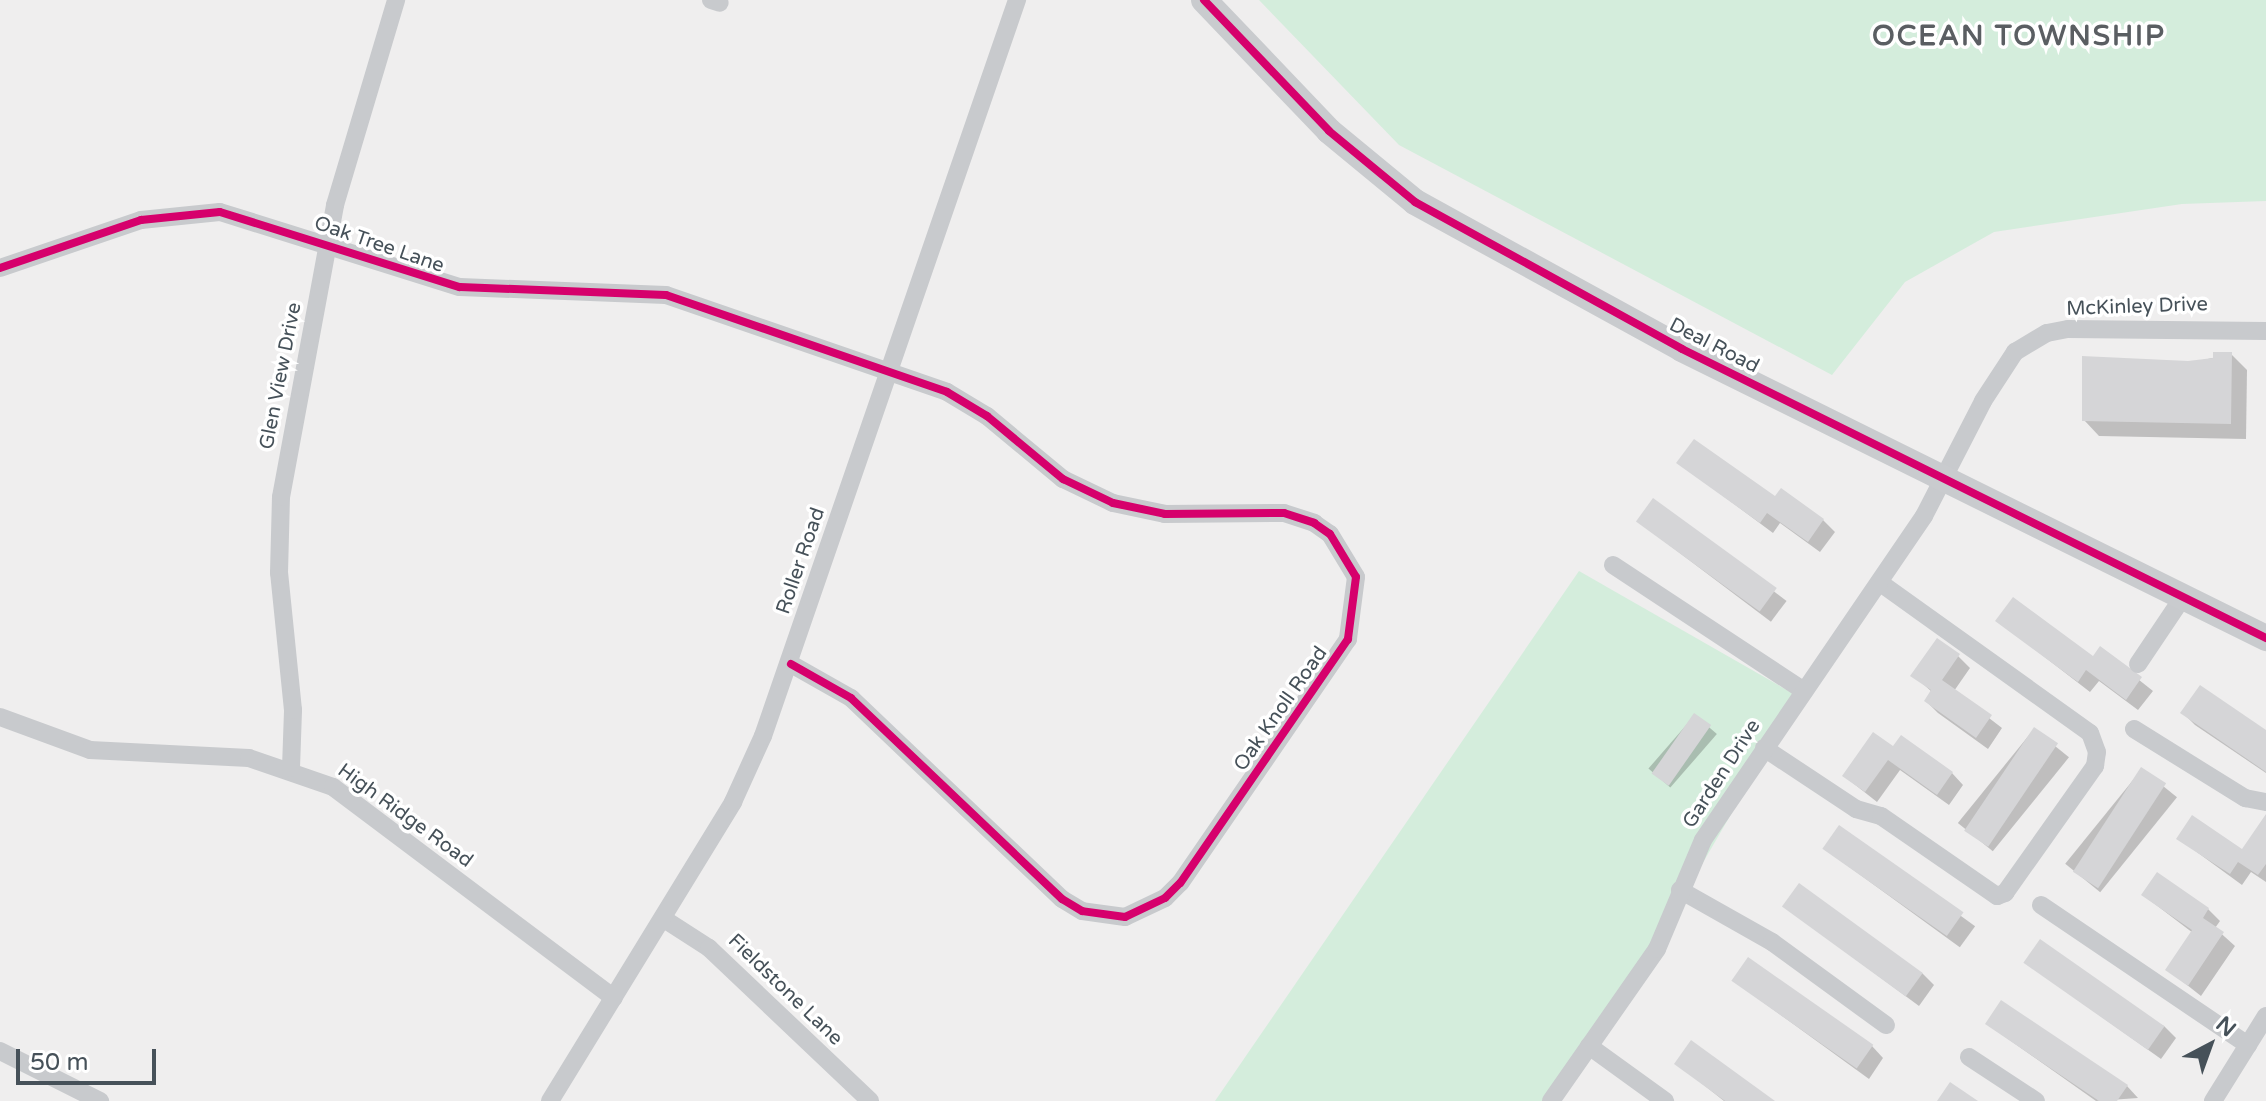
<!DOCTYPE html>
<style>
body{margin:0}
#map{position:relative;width:2266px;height:1101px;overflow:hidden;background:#efeeee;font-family:"Varela Round",sans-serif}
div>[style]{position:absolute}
.green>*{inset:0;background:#d4eddc}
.shadow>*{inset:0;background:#0003;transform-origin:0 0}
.building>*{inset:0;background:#d5d5d7;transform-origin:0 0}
.street>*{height:18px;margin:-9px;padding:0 9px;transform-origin:9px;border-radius:9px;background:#c8cacd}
.secondary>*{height:26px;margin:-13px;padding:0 13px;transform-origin:13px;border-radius:13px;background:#c9cbce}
.cycleway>*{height:8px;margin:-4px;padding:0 4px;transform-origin:4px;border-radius:4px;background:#d6006c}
span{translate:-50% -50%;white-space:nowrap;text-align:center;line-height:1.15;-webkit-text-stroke:7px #fff;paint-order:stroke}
.street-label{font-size:20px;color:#465159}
.district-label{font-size:28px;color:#5a5e62;font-weight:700;letter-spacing:2px}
.north{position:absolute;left:2170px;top:1005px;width:80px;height:80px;-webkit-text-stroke:6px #fff;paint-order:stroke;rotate:41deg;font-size:22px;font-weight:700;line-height:32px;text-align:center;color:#465159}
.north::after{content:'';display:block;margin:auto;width:28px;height:36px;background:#465159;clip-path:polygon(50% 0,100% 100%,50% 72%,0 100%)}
.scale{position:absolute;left:16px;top:1049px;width:140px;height:36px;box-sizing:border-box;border:4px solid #465159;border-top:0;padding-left:10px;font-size:24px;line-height:28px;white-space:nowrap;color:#465159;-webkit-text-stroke:6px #fff;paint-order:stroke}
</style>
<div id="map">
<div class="green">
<div style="clip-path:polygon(1259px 0,2266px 0,2266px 201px,2182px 204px,1994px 232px,1905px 282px,1832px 375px,1399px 145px)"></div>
<div style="clip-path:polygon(1579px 571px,1799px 697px,1625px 997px,1552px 1101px,1215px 1101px)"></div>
</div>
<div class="shadow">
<div style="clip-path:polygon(2231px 354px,2247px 370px,2246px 439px,2099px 436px,2084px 420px,2189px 363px)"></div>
<div style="clip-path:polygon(1679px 463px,1823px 520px,1835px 532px,1820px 552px,1780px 523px,1773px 533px)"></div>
<div style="left:1654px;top:501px;width:166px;height:26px;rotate:37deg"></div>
<div style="clip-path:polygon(1998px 621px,2093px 659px,2100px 649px,2153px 691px,2138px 710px,2099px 681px,2090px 692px)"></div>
<div style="clip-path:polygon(1958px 656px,1970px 668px,1954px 691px,2002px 728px,1988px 749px,1938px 713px,1926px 701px,1932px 692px,1913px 675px)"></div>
<div style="clip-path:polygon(2183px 713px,2266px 733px,2266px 773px,2195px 725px)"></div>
<div style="left:1695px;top:715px;width:29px;height:71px;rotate:41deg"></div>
<div style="left:2034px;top:729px;width:45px;height:121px;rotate:39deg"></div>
<div style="clip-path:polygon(1893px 749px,1952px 773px,1963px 785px,1949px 805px,1900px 770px,1877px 802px,1844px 776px)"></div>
<div style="left:2142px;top:769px;width:45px;height:122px;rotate:39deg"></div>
<div style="clip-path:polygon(2266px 816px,2266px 882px,2251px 872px,2242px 885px,2179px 839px,2242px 851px)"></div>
<div style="left:1840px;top:828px;width:167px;height:26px;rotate:36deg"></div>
<div style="clip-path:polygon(2143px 895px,2208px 909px,2220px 921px,2215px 928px,2235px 946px,2201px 996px,2168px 970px,2193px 933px)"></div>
<div style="clip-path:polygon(1785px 907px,1922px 973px,1934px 985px,1919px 1006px)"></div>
<div style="clip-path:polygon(2026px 963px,2164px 1026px,2176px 1038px,2161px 1059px)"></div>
<div style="clip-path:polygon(1734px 981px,1872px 1046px,1883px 1058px,1869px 1079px)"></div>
<div style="clip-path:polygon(1987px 1024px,2127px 1086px,2138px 1098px,2096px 1101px)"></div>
<div style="clip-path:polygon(1676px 1063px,1772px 1101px,1724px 1101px)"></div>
</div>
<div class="building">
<div style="clip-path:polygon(2213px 352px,2232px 352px,2231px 424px,2082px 421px,2082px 356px,2188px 361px,2213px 358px)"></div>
<div style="clip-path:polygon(1694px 439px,1775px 496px,1781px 488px,1824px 519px,1808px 542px,1767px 513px,1760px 523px,1676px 463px)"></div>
<div style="left:1653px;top:498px;width:153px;height:29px;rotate:36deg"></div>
<div style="clip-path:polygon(2013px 597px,2093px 656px,2100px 646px,2142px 677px,2126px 700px,2086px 670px,2078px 682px,1995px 621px)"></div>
<div style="clip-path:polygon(1937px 638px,1960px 654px,1942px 680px,1992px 715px,1976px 738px,1924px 701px,1931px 690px,1910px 676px)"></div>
<div style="clip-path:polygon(2200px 685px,2266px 730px,2266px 772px,2180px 713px)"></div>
<div style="left:1694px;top:713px;width:21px;height:74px;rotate:35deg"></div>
<div style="left:2034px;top:727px;width:29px;height:125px;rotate:34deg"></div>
<div style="clip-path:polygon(1873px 732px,1893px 746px,1901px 735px,1953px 772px,1937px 795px,1888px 760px,1865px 792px,1842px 776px)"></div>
<div style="left:2141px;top:767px;width:30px;height:125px;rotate:33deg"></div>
<div style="clip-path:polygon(2266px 814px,2266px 864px,2258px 875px,2238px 862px,2230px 874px,2176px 839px,2192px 815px,2242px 849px)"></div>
<div style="left:1839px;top:825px;width:152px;height:29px;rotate:35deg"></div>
<div style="clip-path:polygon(2157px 872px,2209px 908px,2203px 918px,2224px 932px,2188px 986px,2165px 970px,2192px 930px,2141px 895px)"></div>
<div style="left:1799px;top:883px;width:153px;height:29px;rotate:36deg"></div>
<div style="left:2040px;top:939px;width:152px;height:29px;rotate:35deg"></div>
<div style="left:1748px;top:957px;width:153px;height:29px;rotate:35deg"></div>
<div style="clip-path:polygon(2001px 1000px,2128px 1085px,2117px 1101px,2099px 1101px,1985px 1024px)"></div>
<div style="clip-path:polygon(1691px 1040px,1775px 1101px,1725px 1101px,1674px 1064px)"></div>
<div style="clip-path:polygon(1950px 1082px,1978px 1101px,1937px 1101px)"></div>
</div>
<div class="street">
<div style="left:711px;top:0;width:9px;rotate:18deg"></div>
<div style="left:0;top:268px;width:149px;rotate:-18.8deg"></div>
<div style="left:141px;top:220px;width:79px;rotate:-5.8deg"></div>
<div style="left:220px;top:212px;width:251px;rotate:17.4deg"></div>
<div style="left:460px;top:287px;width:206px;rotate:2.2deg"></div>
<div style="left:666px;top:295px;width:297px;rotate:19deg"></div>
<div style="left:947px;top:392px;width:47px;rotate:31deg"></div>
<div style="left:987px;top:416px;width:99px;rotate:39.7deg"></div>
<div style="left:1063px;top:479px;width:55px;rotate:25.6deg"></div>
<div style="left:1113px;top:503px;width:53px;rotate:11.9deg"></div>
<div style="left:1165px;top:514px;width:119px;rotate:-0.5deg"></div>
<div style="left:1284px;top:513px;width:32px;rotate:18deg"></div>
<div style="left:1314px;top:523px;width:19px;rotate:35deg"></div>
<div style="left:1330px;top:534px;width:50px;rotate:58.8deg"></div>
<div style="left:1356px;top:577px;width:63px;rotate:97.4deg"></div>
<div style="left:1348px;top:639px;width:296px;rotate:124.5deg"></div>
<div style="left:1180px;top:883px;width:21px;rotate:135deg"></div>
<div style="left:1165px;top:898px;width:44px;rotate:154.6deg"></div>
<div style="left:1125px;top:917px;width:43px;rotate:-172.1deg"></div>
<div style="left:1082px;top:911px;width:23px;rotate:-149deg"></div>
<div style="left:1062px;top:899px;width:291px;rotate:-136.4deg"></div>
<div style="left:851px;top:698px;width:69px;rotate:-150.5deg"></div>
<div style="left:1613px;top:565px;width:229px;rotate:33.4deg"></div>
<div style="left:2138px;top:664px;width:81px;rotate:-56.1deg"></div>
<div style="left:0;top:717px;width:96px;rotate:20.1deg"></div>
<div style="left:90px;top:750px;width:159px;rotate:2.9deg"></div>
<div style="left:249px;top:758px;width:89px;rotate:19deg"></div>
<div style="left:333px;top:787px;width:351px;rotate:36.9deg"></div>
<div style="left:2134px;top:729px;width:131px;rotate:31.9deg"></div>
<div style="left:2245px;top:798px;width:21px;rotate:11deg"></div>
<div style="left:1764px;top:748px;width:110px;rotate:33.5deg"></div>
<div style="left:1856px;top:809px;width:26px;rotate:16deg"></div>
<div style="left:1881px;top:816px;width:141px;rotate:34.6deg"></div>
<div style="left:1997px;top:896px;width:9px;rotate:-21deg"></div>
<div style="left:2005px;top:893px;width:156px;rotate:-54.7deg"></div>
<div style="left:2095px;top:766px;width:14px;rotate:-82deg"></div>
<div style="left:2097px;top:752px;width:20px;rotate:-110deg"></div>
<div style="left:2090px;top:733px;width:259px;rotate:-144.4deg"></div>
<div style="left:291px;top:768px;width:58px;rotate:-88deg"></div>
<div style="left:293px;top:710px;width:138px;rotate:-95.8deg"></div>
<div style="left:279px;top:573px;width:76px;rotate:-88.5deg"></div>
<div style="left:281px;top:497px;width:297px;rotate:-79.5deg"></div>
<div style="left:335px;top:205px;width:214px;rotate:-73.4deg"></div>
<div style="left:1680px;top:890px;width:106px;rotate:29.5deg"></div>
<div style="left:1772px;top:942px;width:141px;rotate:36.1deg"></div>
<div style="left:2041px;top:905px;width:250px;rotate:34.1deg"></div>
<div style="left:664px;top:919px;width:54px;rotate:32.8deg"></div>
<div style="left:709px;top:948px;width:222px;rotate:43.5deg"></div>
<div style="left:1589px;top:1046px;width:94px;rotate:35.9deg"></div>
<div style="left:0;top:1051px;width:112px;rotate:26.6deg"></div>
<div style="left:1969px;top:1057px;width:80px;rotate:33.3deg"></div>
<div style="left:550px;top:1101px;width:351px;rotate:-58.5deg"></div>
<div style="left:733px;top:802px;width:72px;rotate:-65.6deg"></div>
<div style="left:763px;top:736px;width:779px;rotate:-70.96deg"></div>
<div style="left:1551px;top:1101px;width:185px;rotate:-55.1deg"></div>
<div style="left:1657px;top:949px;width:118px;rotate:-67.1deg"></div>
<div style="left:1703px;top:840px;width:392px;rotate:-55.7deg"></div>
<div style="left:1924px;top:516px;width:129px;rotate:-62.8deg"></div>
<div style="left:1983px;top:401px;width:59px;rotate:-56.9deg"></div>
<div style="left:2015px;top:352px;width:37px;rotate:-31deg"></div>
<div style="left:2047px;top:333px;width:21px;rotate:-11deg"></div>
<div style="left:2068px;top:329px;width:198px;rotate:0.6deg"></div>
<div style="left:2213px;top:1101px;width:100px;rotate:-58.1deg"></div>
</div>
<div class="secondary">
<div style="left:1204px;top:0;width:181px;rotate:46.3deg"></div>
<div style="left:1329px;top:131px;width:112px;rotate:39.5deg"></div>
<div style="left:1415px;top:202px;width:305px;rotate:28.8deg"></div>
<div style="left:1682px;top:349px;width:652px;rotate:26.33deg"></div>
</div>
<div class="cycleway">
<div style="left:1204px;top:0;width:181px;rotate:46.3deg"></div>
<div style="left:1329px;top:131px;width:112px;rotate:39.5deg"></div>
<div style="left:1415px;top:202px;width:305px;rotate:28.8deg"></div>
<div style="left:1682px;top:349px;width:652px;rotate:26.33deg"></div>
<div style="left:0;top:268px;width:149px;rotate:-18.8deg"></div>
<div style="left:141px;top:220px;width:79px;rotate:-5.8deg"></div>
<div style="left:220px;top:212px;width:251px;rotate:17.4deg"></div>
<div style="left:460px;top:287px;width:206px;rotate:2.2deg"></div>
<div style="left:666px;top:295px;width:297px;rotate:19deg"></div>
<div style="left:947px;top:392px;width:47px;rotate:31deg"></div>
<div style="left:987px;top:416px;width:99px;rotate:39.7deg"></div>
<div style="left:1063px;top:479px;width:55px;rotate:25.6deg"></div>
<div style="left:1113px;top:503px;width:53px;rotate:11.9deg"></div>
<div style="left:1165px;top:514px;width:119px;rotate:-0.5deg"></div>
<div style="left:1284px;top:513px;width:32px;rotate:18deg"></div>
<div style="left:1314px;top:523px;width:19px;rotate:35deg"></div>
<div style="left:1330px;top:534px;width:50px;rotate:58.8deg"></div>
<div style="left:1356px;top:577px;width:63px;rotate:97.4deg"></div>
<div style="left:1348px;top:639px;width:296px;rotate:124.5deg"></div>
<div style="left:1180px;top:883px;width:21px;rotate:135deg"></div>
<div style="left:1165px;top:898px;width:44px;rotate:154.6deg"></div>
<div style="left:1125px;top:917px;width:43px;rotate:-172.1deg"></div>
<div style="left:1082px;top:911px;width:23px;rotate:-149deg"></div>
<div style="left:1062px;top:899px;width:291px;rotate:-136.4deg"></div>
<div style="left:851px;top:698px;width:69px;rotate:-150.5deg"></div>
</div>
<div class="street-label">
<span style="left:379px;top:245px;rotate:19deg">Oak Tree Lane</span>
<span style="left:2137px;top:307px;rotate:-2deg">McKinley Drive</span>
<span style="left:1714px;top:346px;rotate:27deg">Deal Road</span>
<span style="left:281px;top:376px;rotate:-79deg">Glen View Drive</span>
<span style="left:801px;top:561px;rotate:-71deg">Roller Road</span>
<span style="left:1281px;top:709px;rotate:-55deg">Oak Knoll Road</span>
<span style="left:1722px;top:774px;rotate:-57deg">Garden Drive</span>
<span style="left:405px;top:816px;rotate:36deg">High Ridge Road</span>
<span style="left:785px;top:990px;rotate:44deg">Fieldstone Lane</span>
</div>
<div class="district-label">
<span style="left:2019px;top:36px">OCEAN TOWNSHIP</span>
</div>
<div class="north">N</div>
<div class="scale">50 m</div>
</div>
